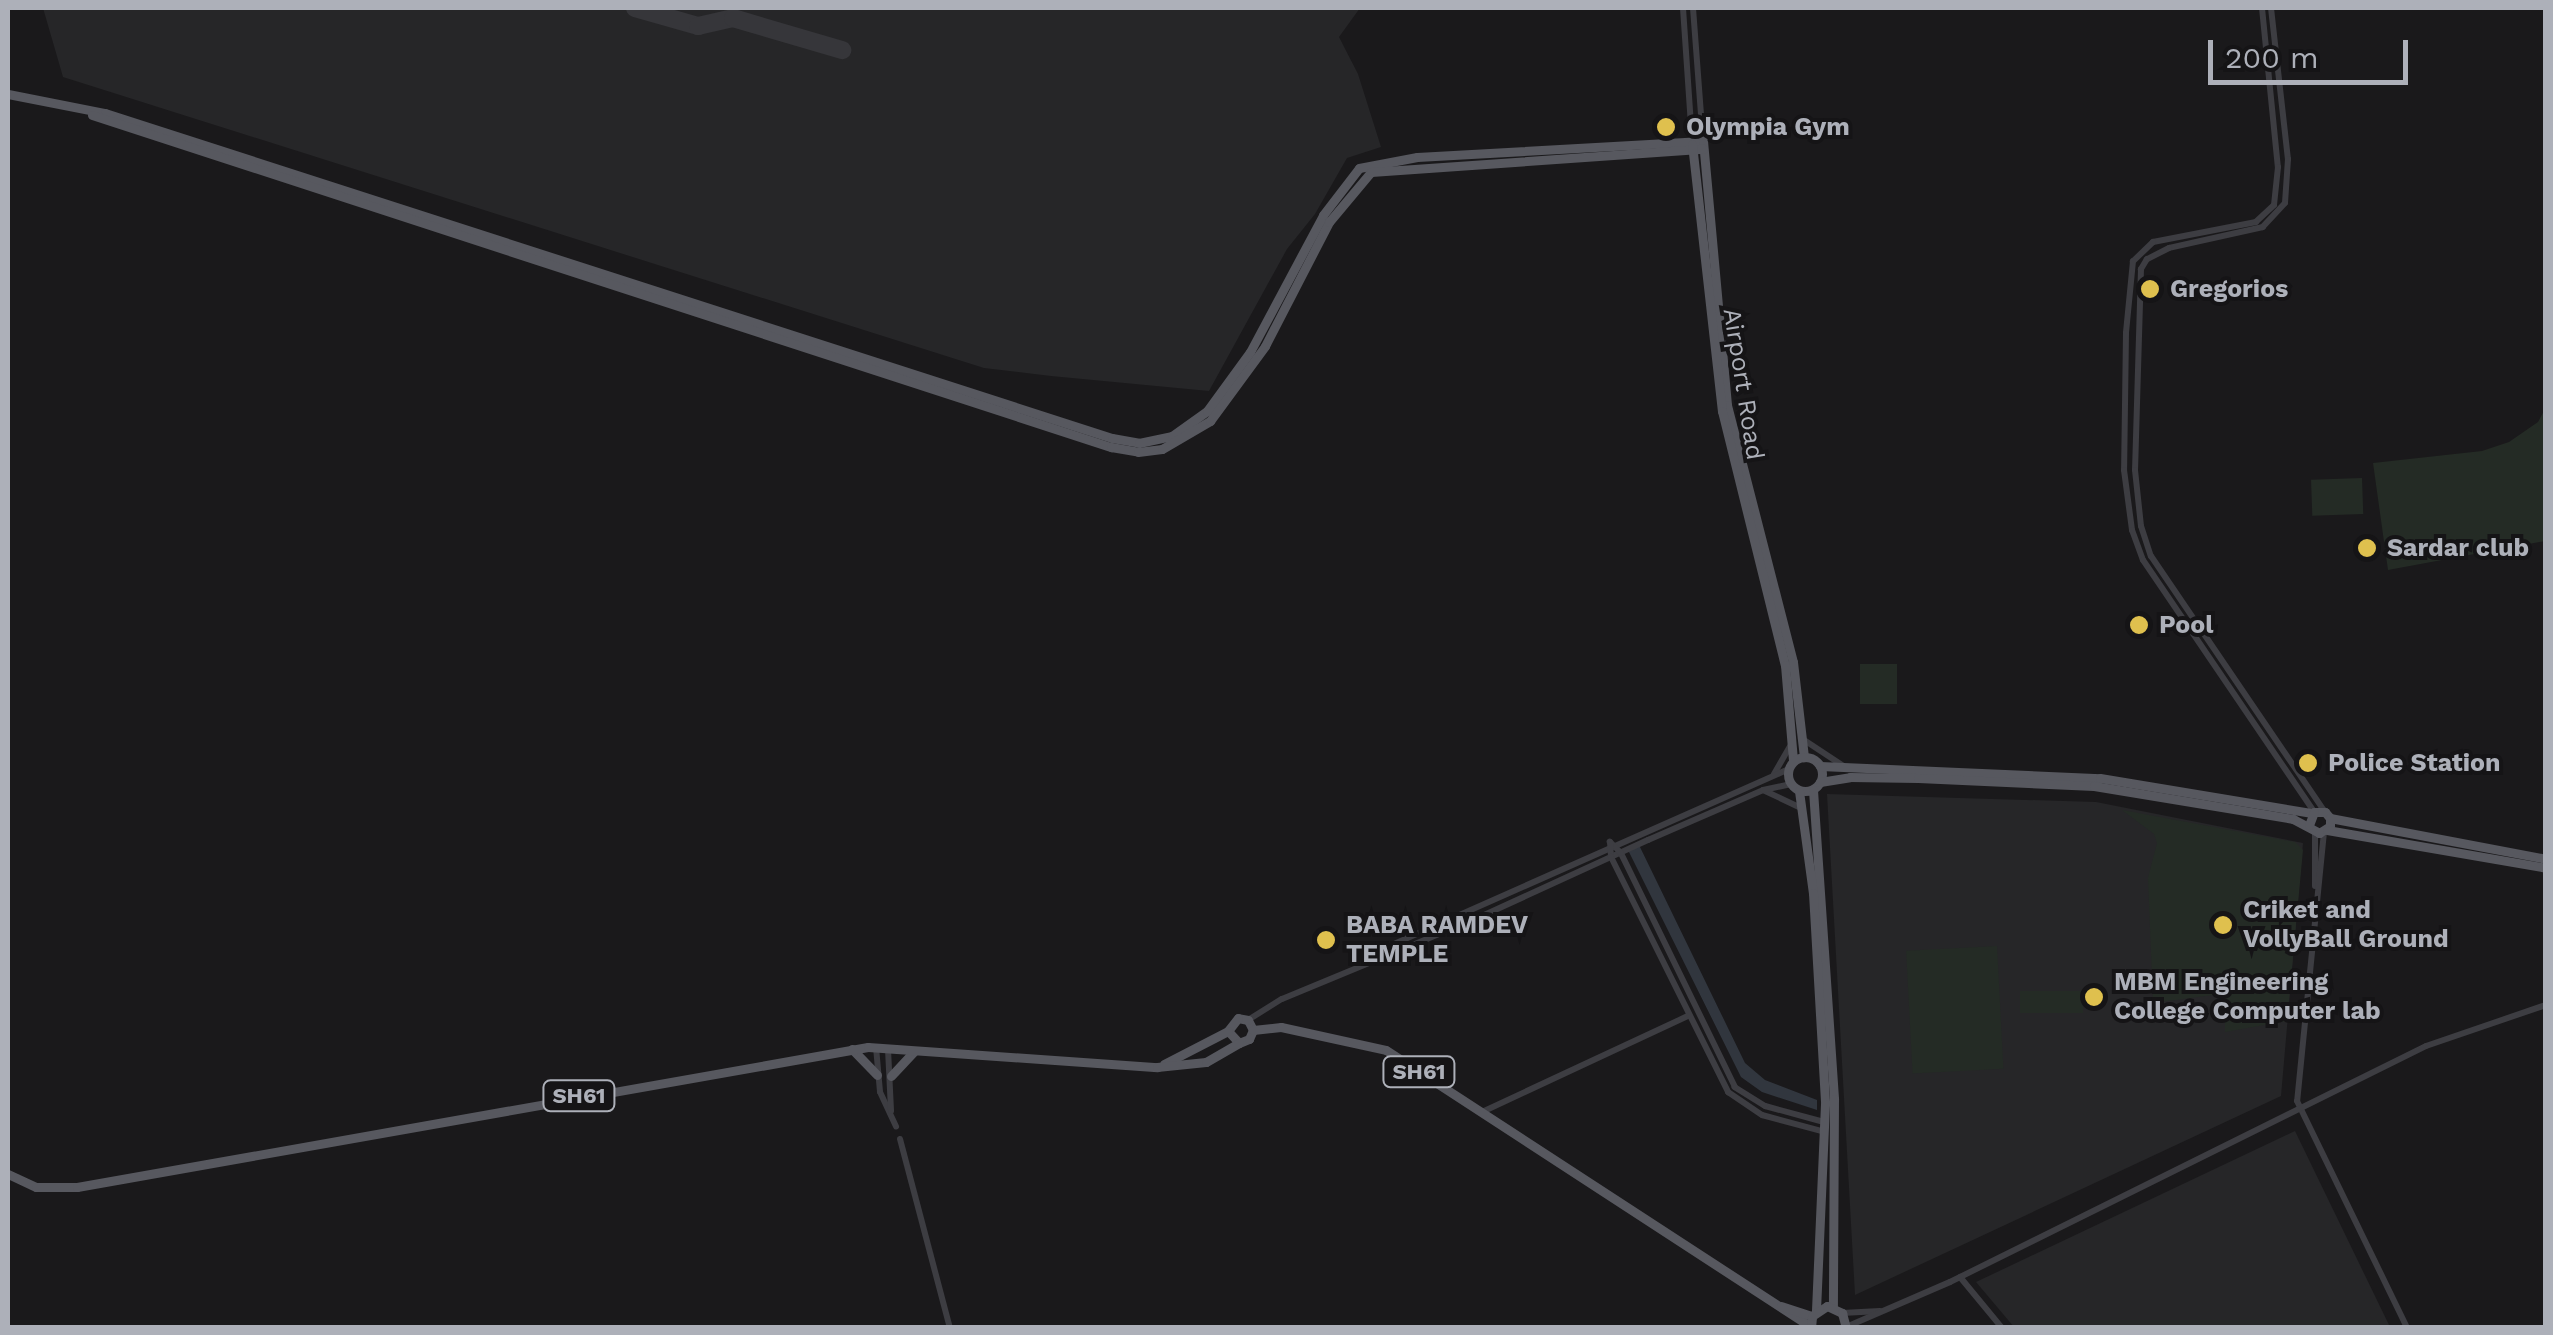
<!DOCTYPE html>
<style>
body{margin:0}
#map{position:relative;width:2553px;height:1335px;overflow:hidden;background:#1a191b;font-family:"Work Sans",sans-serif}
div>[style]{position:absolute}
.built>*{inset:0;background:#262628}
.green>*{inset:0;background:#242b25;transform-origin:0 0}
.water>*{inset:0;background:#31363e}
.taxiway>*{height:18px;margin:-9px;padding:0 9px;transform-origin:9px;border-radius:9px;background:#36363a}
.minor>*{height:6px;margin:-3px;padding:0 3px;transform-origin:3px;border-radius:3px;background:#3d3d42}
.major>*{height:9px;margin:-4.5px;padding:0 4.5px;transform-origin:4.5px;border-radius:4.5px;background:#57585f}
.major>.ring{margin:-4.5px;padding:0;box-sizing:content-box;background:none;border:9px solid #57585f;border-radius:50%}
.dots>*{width:28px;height:28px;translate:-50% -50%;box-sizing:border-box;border:5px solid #151416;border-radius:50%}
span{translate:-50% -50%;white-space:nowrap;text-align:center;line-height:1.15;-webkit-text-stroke:8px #151416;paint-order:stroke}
.shield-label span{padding:2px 8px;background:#151416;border:2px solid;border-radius:8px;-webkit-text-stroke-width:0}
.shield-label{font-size:22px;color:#adb0b9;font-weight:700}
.poi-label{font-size:25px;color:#adb0b9;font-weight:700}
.left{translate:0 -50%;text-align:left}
.street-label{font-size:25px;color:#adb0b9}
.frame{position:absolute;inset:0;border:10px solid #adb0b9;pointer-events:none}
.scale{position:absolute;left:2208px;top:40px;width:200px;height:45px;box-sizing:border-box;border:5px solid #adb0b9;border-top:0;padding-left:12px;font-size:30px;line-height:35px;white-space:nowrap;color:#adb0b9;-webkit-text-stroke:8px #151416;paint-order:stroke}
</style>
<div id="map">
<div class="built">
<div style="clip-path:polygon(43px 8px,1360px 8px,1339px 37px,1358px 74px,1381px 147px,1347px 158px,1315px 214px,1287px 249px,1209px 391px,1051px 376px,984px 368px,63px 77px)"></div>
<div style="clip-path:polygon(1827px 794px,2096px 802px,2303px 843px,2281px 1096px,1855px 1295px)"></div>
<div style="clip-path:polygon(2295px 1131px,2390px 1327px,2014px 1327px,1976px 1282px)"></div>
</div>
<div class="green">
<div style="clip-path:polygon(2545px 409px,2545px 541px,2388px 570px,2373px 463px,2482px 451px,2509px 442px,2538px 422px)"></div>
<div style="left:2362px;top:478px;width:36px;height:51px;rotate:88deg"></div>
<div style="left:1860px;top:664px;width:37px;height:40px"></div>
<div style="clip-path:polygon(2122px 810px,2295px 842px,2303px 850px,2287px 1021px,2225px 1032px,2225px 1002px,2213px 995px,2153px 1003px,2148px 878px,2157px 843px,2154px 834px)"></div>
<div style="left:1997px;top:946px;width:123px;height:91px;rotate:87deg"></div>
<div style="left:2083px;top:991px;width:22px;height:63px;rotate:90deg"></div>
</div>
<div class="water">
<div style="clip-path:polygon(1639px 845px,1745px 1063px,1765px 1080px,1817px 1100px,1817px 1110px,1762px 1092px,1741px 1077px,1628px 850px)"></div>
</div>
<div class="taxiway">
<div style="left:635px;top:8px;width:66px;rotate:15.9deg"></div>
<div style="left:698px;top:26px;width:36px;rotate:-13deg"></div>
<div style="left:733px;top:18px;width:114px;rotate:16.4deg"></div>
</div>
<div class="minor">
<div style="left:1683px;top:8px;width:133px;rotate:86.1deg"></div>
<div style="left:1693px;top:8px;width:133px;rotate:85.7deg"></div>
<div style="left:2262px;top:8px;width:160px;rotate:84.3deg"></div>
<div style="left:2278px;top:167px;width:38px;rotate:96deg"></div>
<div style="left:2274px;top:205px;width:25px;rotate:137deg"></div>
<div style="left:2256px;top:222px;width:105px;rotate:169deg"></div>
<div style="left:2153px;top:242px;width:28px;rotate:136deg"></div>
<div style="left:2133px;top:261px;width:72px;rotate:95.6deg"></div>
<div style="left:2126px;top:333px;width:137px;rotate:90.8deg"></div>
<div style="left:2124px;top:470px;width:61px;rotate:82.4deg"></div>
<div style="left:2132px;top:530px;width:32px;rotate:70deg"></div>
<div style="left:2143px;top:560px;width:305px;rotate:55.8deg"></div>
<div style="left:2271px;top:8px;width:152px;rotate:83.6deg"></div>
<div style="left:2288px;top:159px;width:44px;rotate:93.9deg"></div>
<div style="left:2285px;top:203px;width:33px;rotate:133deg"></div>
<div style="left:2263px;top:227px;width:96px;rotate:167.4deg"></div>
<div style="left:2169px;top:248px;width:25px;rotate:153deg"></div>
<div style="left:2147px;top:259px;width:12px;rotate:121deg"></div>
<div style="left:2141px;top:269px;width:201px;rotate:91.7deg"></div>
<div style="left:2135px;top:470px;width:56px;rotate:83.9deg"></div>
<div style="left:2141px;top:526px;width:32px;rotate:72deg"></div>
<div style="left:2151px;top:556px;width:310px;rotate:55.8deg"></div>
<div style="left:1801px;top:738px;width:53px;rotate:33.4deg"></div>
<div style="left:1774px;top:774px;width:32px;rotate:-60deg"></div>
<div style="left:1763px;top:790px;width:42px;rotate:25.3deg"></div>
<div style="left:2315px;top:832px;width:54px;rotate:90deg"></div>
<div style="left:2324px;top:832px;width:270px;rotate:95.7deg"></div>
<div style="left:2297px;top:1101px;width:252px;rotate:64.1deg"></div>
<div style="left:1363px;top:962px;width:26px;rotate:-32deg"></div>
<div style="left:1385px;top:948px;width:441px;rotate:-23.9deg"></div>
<div style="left:1248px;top:1020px;width:40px;rotate:-32deg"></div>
<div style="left:1282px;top:999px;width:217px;rotate:-22.5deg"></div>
<div style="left:1482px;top:916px;width:183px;rotate:-24.6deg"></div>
<div style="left:1648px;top:840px;width:125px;rotate:-23.5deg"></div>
<div style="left:1763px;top:790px;width:29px;rotate:-12deg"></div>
<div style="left:876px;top:1047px;width:45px;rotate:84.9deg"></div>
<div style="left:880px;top:1092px;width:38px;rotate:65deg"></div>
<div style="left:888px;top:1049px;width:62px;rotate:87.2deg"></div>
<div style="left:1482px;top:1112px;width:227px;rotate:-25deg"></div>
<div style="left:1824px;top:1122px;width:61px;rotate:-164.8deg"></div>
<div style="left:1765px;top:1106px;width:36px;rotate:-148deg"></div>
<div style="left:1735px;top:1087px;width:260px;rotate:-116deg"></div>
<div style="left:1621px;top:853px;width:16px;rotate:-135deg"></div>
<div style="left:1610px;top:842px;width:15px;rotate:86deg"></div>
<div style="left:1611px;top:857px;width:263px;rotate:63.5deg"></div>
<div style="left:1728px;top:1092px;width:41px;rotate:34.1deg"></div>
<div style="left:1762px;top:1115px;width:65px;rotate:15.1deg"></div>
<div style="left:900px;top:1139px;width:196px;rotate:75.2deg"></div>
<div style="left:1960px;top:1277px;width:66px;rotate:50.5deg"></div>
<div style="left:1842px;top:1313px;width:38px;rotate:-3deg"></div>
<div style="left:1846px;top:1327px;width:113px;rotate:-23.4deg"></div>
<div style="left:1950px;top:1282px;width:531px;rotate:-26.37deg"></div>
<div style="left:2426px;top:1046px;width:127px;rotate:-18.9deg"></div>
</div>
<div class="major">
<div style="left:8px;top:94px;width:99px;rotate:11.1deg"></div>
<div style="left:105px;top:113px;width:1058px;rotate:17.89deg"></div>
<div style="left:1112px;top:438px;width:27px;rotate:10deg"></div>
<div style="left:1139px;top:443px;width:34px;rotate:-12deg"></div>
<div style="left:1172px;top:436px;width:43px;rotate:-35.5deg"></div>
<div style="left:1207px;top:411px;width:73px;rotate:-53.9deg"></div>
<div style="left:1250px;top:352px;width:155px;rotate:-61.9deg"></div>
<div style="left:1323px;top:215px;width:59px;rotate:-52.5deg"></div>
<div style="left:1359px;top:168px;width:59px;rotate:-10.7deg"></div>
<div style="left:1417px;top:157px;width:286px;rotate:-3.2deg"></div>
<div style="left:1703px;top:141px;width:265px;rotate:84.8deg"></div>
<div style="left:1727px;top:405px;width:265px;rotate:75.6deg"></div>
<div style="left:1793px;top:662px;width:96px;rotate:83.4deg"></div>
<div style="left:92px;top:115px;width:1072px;rotate:18.05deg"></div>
<div style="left:1111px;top:447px;width:27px;rotate:10deg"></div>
<div style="left:1138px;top:452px;width:24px;rotate:-7deg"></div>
<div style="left:1162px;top:449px;width:56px;rotate:-30.3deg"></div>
<div style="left:1210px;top:421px;width:93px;rotate:-53.7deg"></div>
<div style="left:1265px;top:346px;width:140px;rotate:-62.7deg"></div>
<div style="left:1329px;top:222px;width:65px;rotate:-50deg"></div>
<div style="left:1371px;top:172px;width:333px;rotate:-4deg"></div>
<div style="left:1692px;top:144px;width:269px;rotate:83.6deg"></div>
<div style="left:1722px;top:411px;width:262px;rotate:76.1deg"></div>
<div style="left:1785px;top:665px;width:96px;rotate:85.2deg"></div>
<div class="ring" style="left:1788px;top:757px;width:25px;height:25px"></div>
<div style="left:1820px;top:766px;width:280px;rotate:2.5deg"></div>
<div style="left:2100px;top:778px;width:215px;rotate:9.4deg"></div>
<div style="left:1820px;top:782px;width:30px;rotate:-9deg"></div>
<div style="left:1850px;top:777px;width:68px;rotate:0.8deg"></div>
<div style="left:1918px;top:778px;width:176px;rotate:2.6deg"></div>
<div style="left:2094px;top:786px;width:202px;rotate:9.4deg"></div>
<div style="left:2293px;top:819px;width:30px;rotate:28deg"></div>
<div style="left:2319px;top:833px;width:13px;rotate:-32deg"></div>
<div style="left:2330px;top:826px;width:8px;rotate:-90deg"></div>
<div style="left:2330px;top:818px;width:8px;rotate:-130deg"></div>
<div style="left:2325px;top:812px;width:11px;rotate:180deg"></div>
<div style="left:2314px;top:812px;width:14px;rotate:111deg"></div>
<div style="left:1813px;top:790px;width:310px;rotate:86.1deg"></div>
<div style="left:1834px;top:1099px;width:208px;rotate:90.3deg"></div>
<div style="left:1799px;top:791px;width:103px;rotate:82.2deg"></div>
<div style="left:1813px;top:893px;width:211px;rotate:86.7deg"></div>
<div style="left:1825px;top:1104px;width:207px;rotate:92.5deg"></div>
<div style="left:2330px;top:818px;width:220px;rotate:10.7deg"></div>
<div style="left:2327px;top:830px;width:222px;rotate:9.8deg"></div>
<div style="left:1253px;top:1030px;width:11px;rotate:-117deg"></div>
<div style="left:1248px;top:1020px;width:10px;rotate:-169deg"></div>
<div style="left:1238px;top:1018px;width:16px;rotate:128deg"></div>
<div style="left:1228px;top:1031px;width:16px;rotate:47deg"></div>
<div style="left:1239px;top:1043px;width:11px;rotate:-22deg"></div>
<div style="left:1249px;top:1039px;width:10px;rotate:-66deg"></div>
<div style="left:1253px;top:1030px;width:28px;rotate:-6deg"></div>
<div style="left:1281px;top:1027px;width:107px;rotate:12.4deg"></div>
<div style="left:1386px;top:1050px;width:507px;rotate:33.09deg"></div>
<div style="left:852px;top:1049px;width:36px;rotate:46deg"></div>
<div style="left:1164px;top:1064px;width:72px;rotate:-27.3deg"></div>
<div style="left:891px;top:1076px;width:34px;rotate:-47deg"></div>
<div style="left:8px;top:1174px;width:31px;rotate:25deg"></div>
<div style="left:36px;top:1187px;width:41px"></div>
<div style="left:77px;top:1187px;width:803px;rotate:-10.04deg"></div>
<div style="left:868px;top:1047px;width:290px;rotate:4deg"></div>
<div style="left:1157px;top:1067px;width:49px;rotate:-5.8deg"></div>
<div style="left:1206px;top:1062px;width:38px;rotate:-30deg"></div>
<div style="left:1781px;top:1306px;width:33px;rotate:18deg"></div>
<div style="left:1811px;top:1328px;width:12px;rotate:-85deg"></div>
<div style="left:1812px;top:1316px;width:18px;rotate:-34deg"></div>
<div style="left:1827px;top:1306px;width:17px;rotate:25deg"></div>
<div style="left:1842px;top:1313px;width:16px;rotate:75deg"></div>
</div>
<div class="dots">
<div style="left:1666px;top:127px;background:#dfc04e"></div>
<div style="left:2150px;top:289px;background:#dfc04e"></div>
<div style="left:2367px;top:548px;background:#dfc04e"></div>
<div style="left:2139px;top:625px;background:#dfc04e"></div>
<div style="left:2308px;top:763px;background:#dfc04e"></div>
<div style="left:2223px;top:925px;background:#dfc04e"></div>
<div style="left:1326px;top:940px;background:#dfc04e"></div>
<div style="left:2094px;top:997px;background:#dfc04e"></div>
</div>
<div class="shield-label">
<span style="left:1419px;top:1072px">SH61</span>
<span style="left:579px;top:1096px">SH61</span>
</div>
<div class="poi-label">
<span class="left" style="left:1686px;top:127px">Olympia Gym</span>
<span class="left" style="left:2170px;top:289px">Gregorios</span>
<span class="left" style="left:2387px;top:548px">Sardar club</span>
<span class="left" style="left:2159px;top:625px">Pool</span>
<span class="left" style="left:2328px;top:763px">Police Station</span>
<span class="left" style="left:2243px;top:925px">Criket and<br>VollyBall Ground</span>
<span class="left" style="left:1346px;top:940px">BABA RAMDEV<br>TEMPLE</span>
<span class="left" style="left:2114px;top:997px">MBM Engineering<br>College Computer lab</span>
</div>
<div class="street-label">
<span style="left:1743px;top:384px;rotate:81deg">Airport Road</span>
</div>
<div class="frame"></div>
<div class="scale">200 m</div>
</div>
